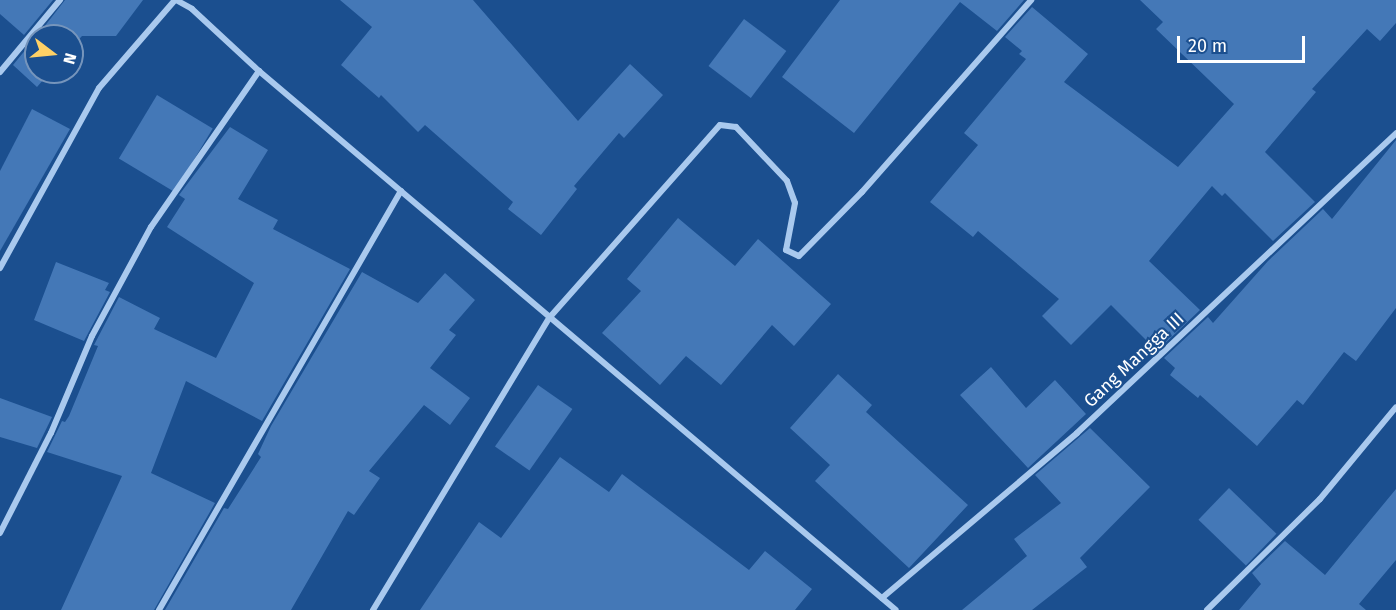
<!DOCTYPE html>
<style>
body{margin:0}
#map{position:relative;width:1396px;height:610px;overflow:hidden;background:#1b4f8f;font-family:"Fira Sans",sans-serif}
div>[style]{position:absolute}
.building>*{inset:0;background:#4478b7;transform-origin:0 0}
.minor>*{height:6px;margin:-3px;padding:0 3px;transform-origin:3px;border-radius:3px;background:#a9c9ee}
span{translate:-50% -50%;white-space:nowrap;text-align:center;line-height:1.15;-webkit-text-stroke:4.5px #1b4f8f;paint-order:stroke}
.street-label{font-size:18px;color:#fff}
.north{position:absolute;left:24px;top:24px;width:60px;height:60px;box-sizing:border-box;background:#1b4f8f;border:2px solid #7695bc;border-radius:50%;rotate:106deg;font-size:16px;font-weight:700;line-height:24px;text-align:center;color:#fff}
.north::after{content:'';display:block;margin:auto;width:21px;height:27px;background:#ffd166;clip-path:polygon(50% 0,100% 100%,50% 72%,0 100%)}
.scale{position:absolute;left:1177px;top:36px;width:128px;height:27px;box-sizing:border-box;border:3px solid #fff;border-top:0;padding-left:8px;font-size:18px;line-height:21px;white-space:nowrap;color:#fff;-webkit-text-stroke:4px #1b4f8f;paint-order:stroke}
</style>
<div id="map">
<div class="building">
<div style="clip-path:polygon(0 0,53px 0,24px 35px,0 14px)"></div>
<div style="clip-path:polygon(65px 0,143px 0,116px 36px,82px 36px,72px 47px,72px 36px,37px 36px)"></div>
<div style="clip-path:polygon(340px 0,473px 0,578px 121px,630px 64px,663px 95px,624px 138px,619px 133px,574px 186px,577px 189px,541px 235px,508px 209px,513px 202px,425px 125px,418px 132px,381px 95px,379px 98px,341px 65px,372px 27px)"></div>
<div style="clip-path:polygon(840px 0,1024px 0,997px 31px,960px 2px,854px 133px,782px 77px)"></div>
<div style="clip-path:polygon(1140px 0,1396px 0,1396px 23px,1380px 41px,1367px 29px,1312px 89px,1316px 92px,1265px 152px,1315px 202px,1273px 241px,1225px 193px,1222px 196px,1212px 186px,1149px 261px,1200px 310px,1157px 351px,1111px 305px,1071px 345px,1042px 316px,1059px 299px,978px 231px,973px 237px,930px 202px,978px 145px,964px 133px,1026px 59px,1019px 54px,1022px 51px,1005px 37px,1032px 7px,1088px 54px,1064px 82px,1178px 167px,1234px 104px,1156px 29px,1163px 22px)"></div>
<div style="left:744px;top:19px;width:53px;height:59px;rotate:37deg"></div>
<div style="clip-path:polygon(36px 37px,36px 72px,50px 72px,37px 87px,13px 65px)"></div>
<div style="left:157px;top:95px;width:65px;height:74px;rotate:31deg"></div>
<div style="clip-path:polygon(32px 109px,70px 129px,0 251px,0 171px)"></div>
<div style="clip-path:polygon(230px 127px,268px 150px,238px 199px,278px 220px,273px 229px,350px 269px,262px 421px,186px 381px,151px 473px,215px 503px,154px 610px,61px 610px,122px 476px,47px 452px,62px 421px,65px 422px,69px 416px,98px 346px,94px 345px,119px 297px,160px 318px,154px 329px,216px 358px,254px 283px,167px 227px,185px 199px,179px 195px)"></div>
<div style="clip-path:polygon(1396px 140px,1396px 308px,1356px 361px,1344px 352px,1303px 405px,1297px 400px,1257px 446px,1200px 395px,1198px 398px,1170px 375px,1175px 368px,1164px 358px,1208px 317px,1213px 323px,1268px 261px,1323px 209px,1332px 219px)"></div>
<div style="clip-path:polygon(678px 218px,735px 266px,758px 239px,831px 304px,794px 346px,772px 325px,721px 385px,686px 356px,660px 385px,602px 333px,641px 291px,627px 279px)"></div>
<div style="clip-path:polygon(56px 262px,109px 283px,105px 290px,110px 292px,84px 341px,34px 320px)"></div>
<div style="clip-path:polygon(362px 272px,418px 303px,445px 273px,475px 300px,449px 330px,456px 335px,430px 368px,470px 398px,450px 425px,424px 405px,369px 471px,380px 478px,354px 515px,348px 511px,291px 610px,165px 610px,224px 508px,228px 509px,261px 457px,258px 454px,271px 426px)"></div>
<div style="clip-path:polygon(991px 367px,1026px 408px,1055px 380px,1086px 414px,1028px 468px,960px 395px)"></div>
<div style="clip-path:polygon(838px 374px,872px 405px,866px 412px,968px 505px,909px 568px,815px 481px,830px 465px,790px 428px)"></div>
<div style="left:538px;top:385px;width:42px;height:75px;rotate:35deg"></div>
<div style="clip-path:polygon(0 398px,52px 417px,37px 448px,0 437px)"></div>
<div style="clip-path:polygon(1090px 428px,1150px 487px,1080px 558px,1087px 567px,1032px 610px,962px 610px,1027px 556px,1014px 539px,1061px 503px,1035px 475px)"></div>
<div style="clip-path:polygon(560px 457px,609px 492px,622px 474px,749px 570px,765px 551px,812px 589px,795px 610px,420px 610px,479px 522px,501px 538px)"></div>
<div style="left:1229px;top:488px;width:66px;height:44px;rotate:44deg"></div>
<div style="clip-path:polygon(1396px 489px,1396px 560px,1359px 604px,1366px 610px,1239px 610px,1261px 584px,1252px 573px,1285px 541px,1325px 575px)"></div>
</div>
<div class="minor">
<div style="left:176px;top:0;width:18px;rotate:29deg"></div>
<div style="left:192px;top:9px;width:91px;rotate:42.8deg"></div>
<div style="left:259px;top:71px;width:834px;rotate:40.24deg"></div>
<div style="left:0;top:72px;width:94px;rotate:-50.2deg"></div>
<div style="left:0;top:268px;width:205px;rotate:-61.2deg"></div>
<div style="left:99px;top:88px;width:116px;rotate:-49.2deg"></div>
<div style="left:0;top:533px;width:112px;rotate:-63deg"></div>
<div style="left:51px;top:433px;width:105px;rotate:-67.1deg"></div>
<div style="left:92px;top:336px;width:124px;rotate:-61.6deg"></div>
<div style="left:151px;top:227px;width:190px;rotate:-55.3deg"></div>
<div style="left:882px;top:598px;width:255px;rotate:-40.2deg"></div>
<div style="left:1077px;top:433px;width:438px;rotate:-43.2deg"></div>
<div style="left:159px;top:610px;width:484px;rotate:-60deg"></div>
<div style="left:373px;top:610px;width:342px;rotate:-58.9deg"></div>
<div style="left:550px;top:317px;width:256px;rotate:-48.5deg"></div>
<div style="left:720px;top:125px;width:16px;rotate:7deg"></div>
<div style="left:736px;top:127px;width:74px;rotate:46.6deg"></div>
<div style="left:787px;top:181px;width:23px;rotate:70deg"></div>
<div style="left:795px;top:203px;width:48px;rotate:100.8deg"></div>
<div style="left:786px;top:250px;width:14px;rotate:25deg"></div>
<div style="left:799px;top:256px;width:90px;rotate:-45.5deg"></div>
<div style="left:862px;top:192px;width:256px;rotate:-48.6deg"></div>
<div style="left:1207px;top:610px;width:158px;rotate:-44.5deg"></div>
<div style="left:1320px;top:499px;width:119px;rotate:-50.4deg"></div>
</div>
<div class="street-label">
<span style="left:1134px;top:360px;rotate:-43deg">Gang Mangga III</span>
</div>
<div class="north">N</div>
<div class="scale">20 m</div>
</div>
